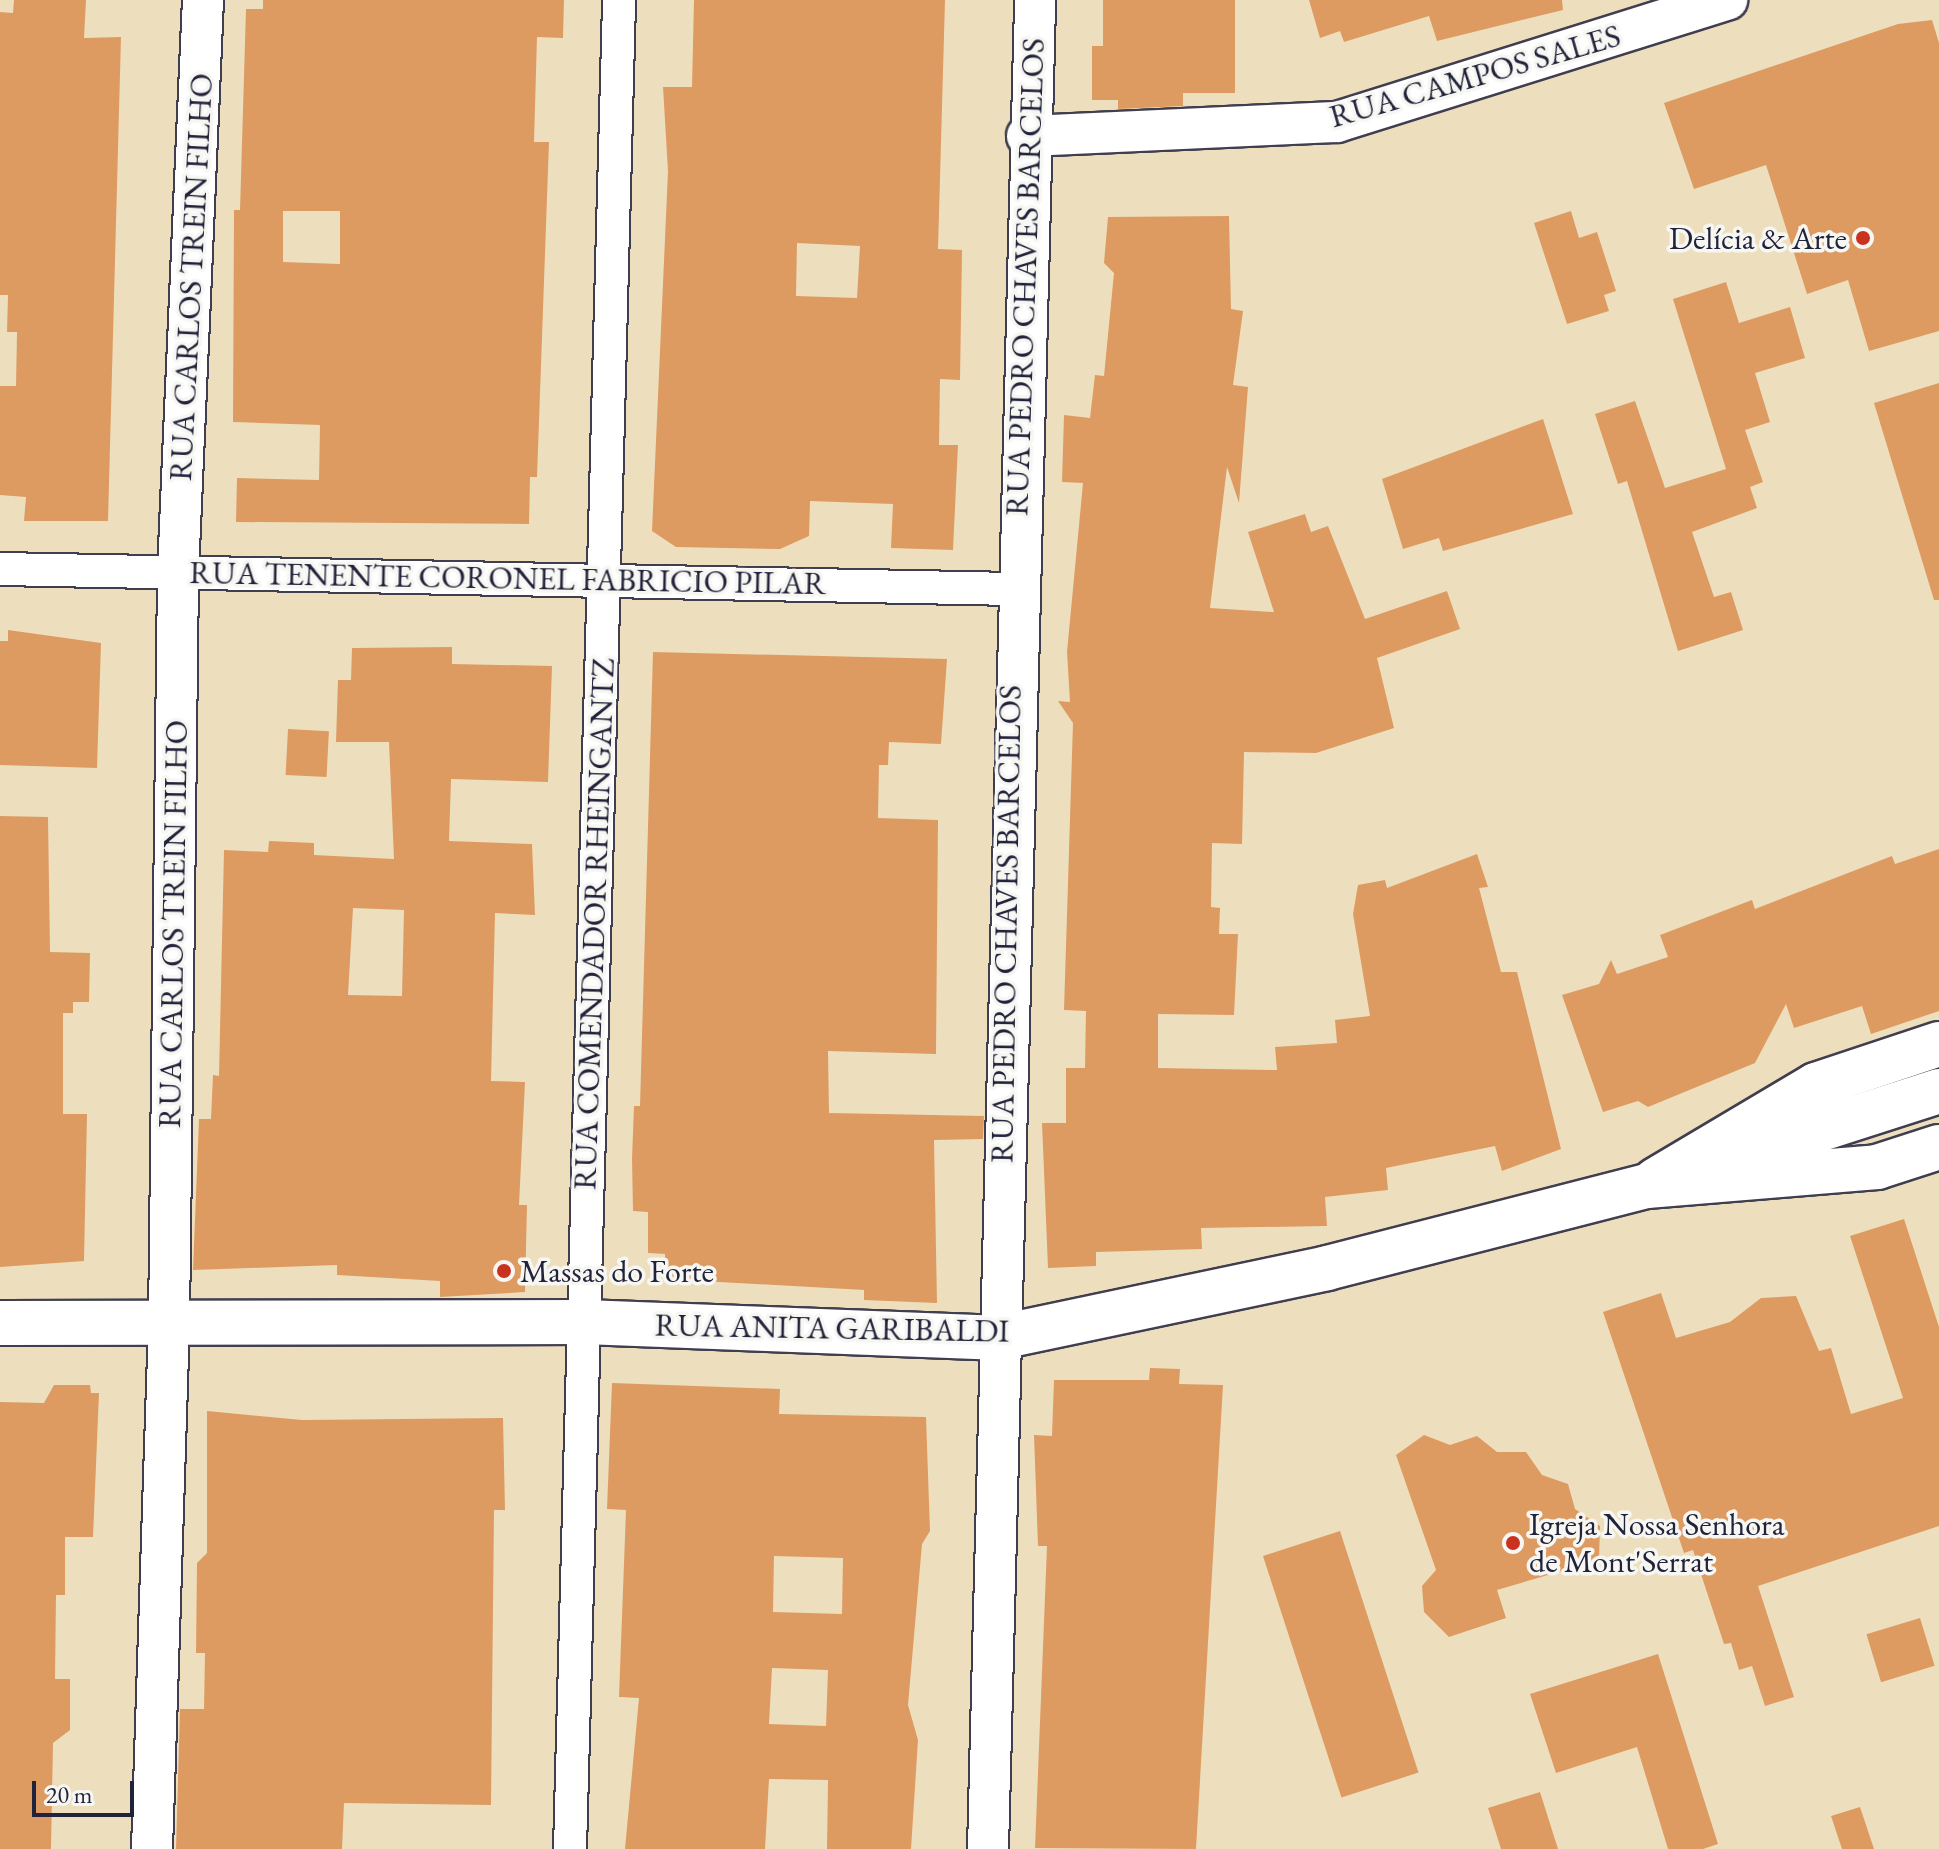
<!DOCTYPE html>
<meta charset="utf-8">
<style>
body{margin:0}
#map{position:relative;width:1939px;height:1849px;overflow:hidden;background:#eddfbe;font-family:"EB Garamond",serif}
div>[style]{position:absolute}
.building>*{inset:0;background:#dd9b62;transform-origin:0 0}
.roads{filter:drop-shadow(2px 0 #403e4f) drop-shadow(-2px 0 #403e4f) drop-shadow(0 2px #403e4f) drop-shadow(0 -2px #403e4f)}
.minor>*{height:32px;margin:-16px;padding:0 16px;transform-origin:16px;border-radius:16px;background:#fff}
.tertiary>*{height:40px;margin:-20px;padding:0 20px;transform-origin:20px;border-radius:20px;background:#fff}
.secondary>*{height:44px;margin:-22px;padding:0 22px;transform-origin:22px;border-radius:22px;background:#fff}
.dots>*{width:22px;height:22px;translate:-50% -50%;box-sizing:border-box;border:4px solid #f6f6f2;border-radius:50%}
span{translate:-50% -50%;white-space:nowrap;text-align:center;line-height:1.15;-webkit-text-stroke:7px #f6f6f2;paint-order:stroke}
.street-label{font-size:32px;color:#22223b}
.poi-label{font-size:32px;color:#22223b}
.right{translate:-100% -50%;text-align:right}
.left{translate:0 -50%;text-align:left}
.scale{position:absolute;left:32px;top:1781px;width:102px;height:36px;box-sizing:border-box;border:4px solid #22223b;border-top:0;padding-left:10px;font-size:24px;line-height:28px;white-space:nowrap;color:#22223b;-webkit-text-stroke:6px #f6f6f2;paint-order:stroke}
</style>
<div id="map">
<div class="building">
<div style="clip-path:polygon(14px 0,86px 0,84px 38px,121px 37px,108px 521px,24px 521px,26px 497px,0 495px,0 386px,16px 386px,17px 332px,7px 332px,8px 295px,0 295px,0 12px,13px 13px)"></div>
<div style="clip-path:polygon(evenodd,263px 0,564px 0,563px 38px,537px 37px,534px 142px,549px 142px,537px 477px,530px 477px,529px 524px,236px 522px,237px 478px,319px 480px,320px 425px,233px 422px,234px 210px,240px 210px,246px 9px,263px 9px,263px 0,283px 211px,340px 211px,340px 264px,283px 262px,283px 211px)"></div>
<div style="clip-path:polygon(evenodd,694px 0,945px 0,938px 249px,962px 250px,960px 380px,940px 379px,939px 445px,958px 445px,953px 550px,891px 548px,893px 504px,810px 501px,809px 536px,780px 549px,676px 547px,652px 531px,668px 171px,663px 87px,692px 87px,694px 0,797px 243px,860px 246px,857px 298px,796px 296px,797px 243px)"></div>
<div style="clip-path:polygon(1103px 0,1235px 0,1235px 93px,1183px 93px,1183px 106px,1118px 109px,1118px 100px,1092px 100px,1092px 46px,1103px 46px)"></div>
<div style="clip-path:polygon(1309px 0,1562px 0,1563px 10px,1437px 41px,1429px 16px,1344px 42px,1340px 31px,1320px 38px)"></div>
<div style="clip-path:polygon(1932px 20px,1939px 43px,1939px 331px,1869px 351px,1848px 280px,1807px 294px,1766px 165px,1694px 189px,1664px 103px,1898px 24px)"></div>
<div style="clip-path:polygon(1571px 211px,1579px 238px,1597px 232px,1616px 291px,1604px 295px,1609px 311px,1567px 324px,1534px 223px)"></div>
<div style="clip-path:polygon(1229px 216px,1231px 309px,1243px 311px,1233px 385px,1248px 387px,1239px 503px,1227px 467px,1210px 608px,1274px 612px,1248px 532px,1305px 514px,1311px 532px,1328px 526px,1365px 619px,1447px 591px,1460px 629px,1377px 658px,1394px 728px,1316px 753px,1244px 752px,1242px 844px,1212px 843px,1211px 907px,1220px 908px,1219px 934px,1238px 934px,1234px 1015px,1158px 1014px,1158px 1068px,1277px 1070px,1275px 1047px,1337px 1043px,1335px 1020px,1370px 1016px,1353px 914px,1358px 885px,1385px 880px,1387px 888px,1477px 854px,1488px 887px,1479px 888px,1501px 972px,1517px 972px,1561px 1149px,1502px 1171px,1495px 1146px,1386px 1168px,1388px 1190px,1325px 1197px,1327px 1226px,1201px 1228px,1202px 1249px,1096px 1252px,1096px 1266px,1048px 1268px,1042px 1123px,1066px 1123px,1066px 1068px,1085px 1068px,1086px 1011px,1064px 1010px,1073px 723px,1058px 701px,1070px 702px,1067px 652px,1083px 483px,1062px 482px,1064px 415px,1090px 418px,1095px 375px,1104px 376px,1114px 273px,1104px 263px,1108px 217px)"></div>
<div style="clip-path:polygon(1726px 282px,1739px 323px,1790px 307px,1805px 358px,1755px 373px,1770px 422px,1745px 430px,1763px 482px,1750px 487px,1757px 508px,1692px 532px,1714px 597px,1731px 592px,1743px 630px,1678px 651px,1627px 481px,1618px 484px,1595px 414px,1635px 401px,1665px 488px,1726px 469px,1673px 299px)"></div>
<div style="clip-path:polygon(1939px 383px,1939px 600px,1934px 600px,1874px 403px)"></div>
<div style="clip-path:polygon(1543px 419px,1573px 514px,1443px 551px,1439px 538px,1403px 549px,1382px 479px)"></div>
<div style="clip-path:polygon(8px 630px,101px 643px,97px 768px,0 765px,0 641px,8px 641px)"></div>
<div style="clip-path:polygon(evenodd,452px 647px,452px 664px,552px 666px,548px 782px,451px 779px,449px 841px,532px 844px,535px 915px,495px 913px,491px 1081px,525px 1082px,519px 1205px,527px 1205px,525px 1292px,440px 1297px,440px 1281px,337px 1275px,337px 1265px,193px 1270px,199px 1119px,211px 1119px,213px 1075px,219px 1076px,224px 850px,268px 852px,269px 841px,314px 843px,314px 855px,394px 859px,389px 742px,336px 742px,338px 680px,351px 680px,352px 648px,452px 647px,353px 908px,404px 910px,402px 996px,348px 995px,353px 908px)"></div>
<div style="clip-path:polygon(653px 652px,947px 659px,941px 744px,889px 742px,888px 765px,879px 765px,878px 818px,938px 820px,936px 1054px,828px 1051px,829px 1113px,984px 1116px,983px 1139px,934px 1140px,937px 1303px,864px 1300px,864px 1290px,665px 1279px,665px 1254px,648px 1253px,648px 1212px,633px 1211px,632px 1159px,634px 1106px,640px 1106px)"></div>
<div style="left:288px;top:729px;width:41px;height:46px;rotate:3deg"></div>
<div style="clip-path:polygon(0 816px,48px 817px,50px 952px,90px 953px,89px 1002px,73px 1002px,73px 1013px,63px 1013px,63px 1114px,87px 1114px,84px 1261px,0 1267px)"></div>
<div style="clip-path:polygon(1939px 849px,1939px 1011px,1871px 1034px,1862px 1006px,1794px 1028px,1786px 1004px,1755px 1063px,1648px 1107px,1638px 1101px,1603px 1112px,1562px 995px,1599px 984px,1611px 960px,1617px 974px,1668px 957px,1660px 935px,1752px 900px,1755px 909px,1892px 856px,1895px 864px)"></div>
<div style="clip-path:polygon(1904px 1219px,1939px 1327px,1939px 1526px,1758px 1586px,1794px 1697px,1765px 1706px,1752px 1666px,1739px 1670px,1731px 1643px,1724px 1644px,1693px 1550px,1684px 1553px,1603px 1312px,1661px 1293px,1676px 1338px,1730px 1322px,1761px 1298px,1796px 1296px,1819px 1351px,1831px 1348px,1851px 1414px,1903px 1398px,1850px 1236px)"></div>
<div style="clip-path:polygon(1150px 1368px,1180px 1369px,1179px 1384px,1223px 1385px,1196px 1849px,1035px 1848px,1047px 1546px,1038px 1546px,1034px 1435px,1052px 1436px,1054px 1380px,1149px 1380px)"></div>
<div style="clip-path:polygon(evenodd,612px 1383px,780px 1389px,779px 1414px,926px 1417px,930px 1531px,922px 1544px,908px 1705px,918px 1740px,911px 1849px,827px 1849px,828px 1780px,769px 1779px,765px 1849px,625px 1849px,639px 1698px,619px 1697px,626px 1510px,607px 1509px,612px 1383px,774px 1556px,843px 1558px,842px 1614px,773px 1612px,774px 1556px,612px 1383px,772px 1668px,828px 1670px,826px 1726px,769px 1724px,772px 1668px)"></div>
<div style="clip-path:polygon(54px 1385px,90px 1385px,91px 1393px,99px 1393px,93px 1537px,65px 1537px,65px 1595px,56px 1595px,55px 1679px,70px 1679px,70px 1730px,53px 1743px,51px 1849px,0 1849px,0 1402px,44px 1403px)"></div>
<div style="clip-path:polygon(207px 1411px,302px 1420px,503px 1418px,505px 1510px,494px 1510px,491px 1805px,344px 1803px,342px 1849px,176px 1849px,180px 1709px,204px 1709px,205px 1653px,196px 1653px,197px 1563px,207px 1553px)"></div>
<div style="clip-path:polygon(1424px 1435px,1450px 1445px,1477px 1436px,1497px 1452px,1526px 1452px,1542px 1475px,1568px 1484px,1575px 1509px,1600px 1526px,1599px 1560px,1497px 1590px,1506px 1618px,1449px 1637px,1424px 1612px,1422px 1586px,1436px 1570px,1396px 1455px)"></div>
<div style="left:1340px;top:1531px;width:254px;height:81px;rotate:72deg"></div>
<div style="left:1920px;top:1618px;width:50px;height:56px;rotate:73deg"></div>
<div style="clip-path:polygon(1658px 1654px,1718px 1844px,1703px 1849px,1668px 1849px,1637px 1747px,1556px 1773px,1530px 1694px)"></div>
<div style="clip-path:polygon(1540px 1792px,1558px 1849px,1501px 1849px,1488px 1808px)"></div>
<div style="clip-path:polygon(1860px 1807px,1874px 1849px,1842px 1849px,1831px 1816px)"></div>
</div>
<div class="roads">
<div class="minor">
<div style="left:0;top:569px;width:1015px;rotate:1.13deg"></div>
<div style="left:570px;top:1849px;width:1850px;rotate:-88.48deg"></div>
</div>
<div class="tertiary">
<div style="left:1027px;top:136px;width:310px;rotate:-2.6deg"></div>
<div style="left:1337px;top:122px;width:409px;rotate:-17.4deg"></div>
<div style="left:152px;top:1849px;width:526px;rotate:-88.15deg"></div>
<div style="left:169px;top:1323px;width:751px;rotate:-89.31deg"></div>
<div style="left:178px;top:572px;width:573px;rotate:-87.5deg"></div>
<div style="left:988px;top:1849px;width:1850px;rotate:-88.54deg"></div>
</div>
<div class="secondary">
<div style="left:1721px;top:1161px;width:229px;rotate:-17.8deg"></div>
<div style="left:1656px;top:1180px;width:186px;rotate:-30.7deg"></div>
<div style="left:1816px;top:1085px;width:130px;rotate:-18.4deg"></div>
<div style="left:0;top:1323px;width:584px;rotate:-0.1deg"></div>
<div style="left:584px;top:1322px;width:412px;rotate:2.2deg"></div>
<div style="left:996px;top:1338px;width:338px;rotate:-11.9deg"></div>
<div style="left:1327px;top:1268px;width:330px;rotate:-14.4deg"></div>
<div style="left:1647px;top:1186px;width:231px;rotate:-4.7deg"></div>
<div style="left:1877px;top:1167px;width:65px;rotate:-17.9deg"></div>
</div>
</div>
<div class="dots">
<div style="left:1863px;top:238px;background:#c8321e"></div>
<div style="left:504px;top:1271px;background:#c8321e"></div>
<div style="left:1513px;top:1543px;background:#c8321e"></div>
</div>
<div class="street-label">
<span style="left:1475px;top:76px;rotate:-16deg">RUA CAMPOS SALES</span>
<span style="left:191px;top:277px;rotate:-87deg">RUA CARLOS TREIN FILHO</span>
<span style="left:1025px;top:277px;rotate:-88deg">RUA PEDRO CHAVES BARCELOS</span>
<span style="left:508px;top:578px;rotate:1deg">RUA TENENTE CORONEL FABRICIO PILAR</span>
<span style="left:173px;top:924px;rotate:-89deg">RUA CARLOS TREIN FILHO</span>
<span style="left:594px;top:924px;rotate:-88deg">RUA COMENDADOR RHEINGANTZ</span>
<span style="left:1006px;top:924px;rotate:-89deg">RUA PEDRO CHAVES BARCELOS</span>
<span style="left:832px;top:1328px;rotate:1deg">RUA ANITA GARIBALDI</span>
</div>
<div class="poi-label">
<span class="right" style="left:1847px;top:238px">Delícia &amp; Arte</span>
<span class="left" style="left:520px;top:1271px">Massas do Forte</span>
<span class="left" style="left:1529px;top:1543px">Igreja Nossa Senhora<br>de Mont'Serrat</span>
</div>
<div class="scale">20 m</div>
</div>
